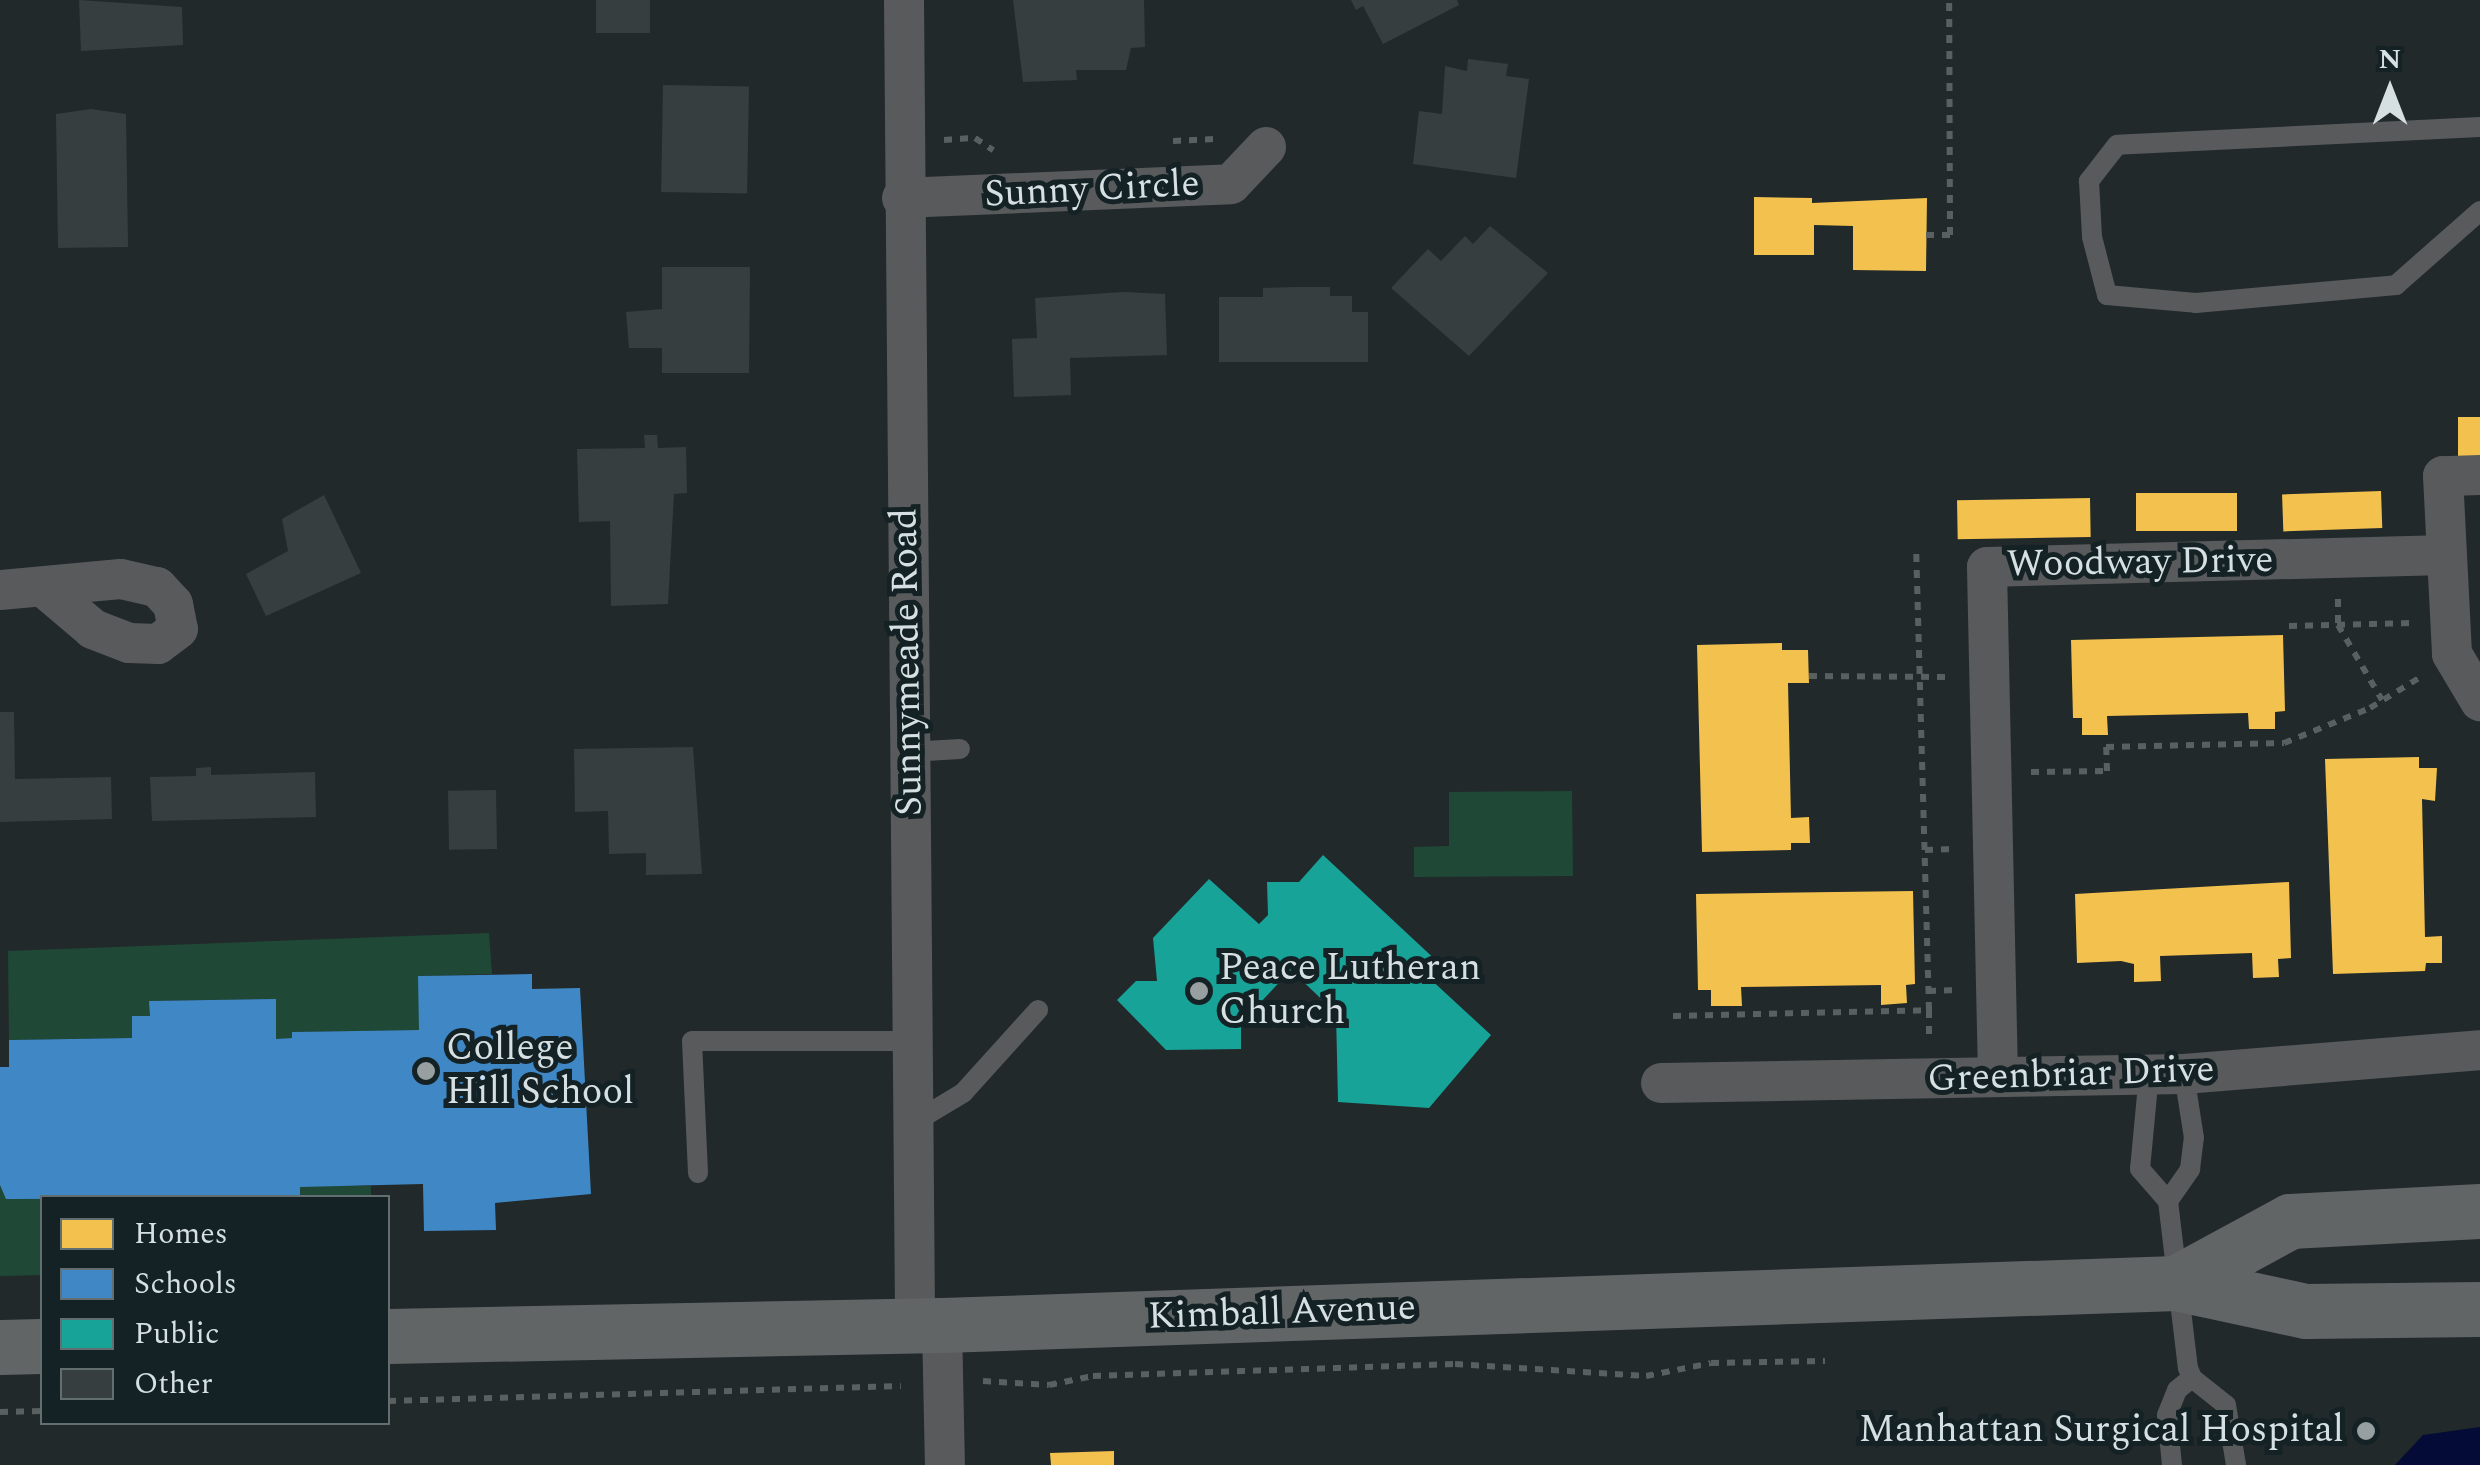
<!DOCTYPE html>
<style>
body{margin:0}
#map{position:relative;width:2480px;height:1465px;overflow:hidden;background:#22292b;font-family:Spectral,serif}
div>[style]{position:absolute}
.green>*{inset:0;background:#1f4936;transform-origin:0 0}
.water>*{inset:0;background:#030b36}
.homes>*{inset:0;background:#f2c14e;transform-origin:0 0}
.schools>*{inset:0;background:#3f88c5}
.public>*{inset:0;background:#17a398}
.building>*{inset:0;background:#373e40;transform-origin:0 0}
.path>*{height:6px;margin-top:-3px;transform-origin:0;background:repeating-linear-gradient(90deg,#5a5f60 0 8px,transparent 0 16px)}
.lane>*{height:20px;margin:-10px;padding:0 10px;transform-origin:10px;border-radius:10px;background:#585a5b}
.street>*{height:40px;margin:-20px;padding:0 20px;transform-origin:20px;border-radius:20px;background:#585a5b}
.secondary>*{height:55px;margin:-27.5px;padding:0 27.5px;transform-origin:27.5px;border-radius:27.5px;background:#626566}
.dots>*{width:28px;height:28px;translate:-50% -50%;box-sizing:border-box;border:5px solid #142225;border-radius:50%}
span{translate:-50% -50%;white-space:nowrap;text-align:center;line-height:1.15;-webkit-text-stroke:10px #142225;paint-order:stroke}
.street-label{font-size:38px;color:#d6dfe1}
.poi-label{font-size:38px;color:#d6dfe1}
.left{translate:0 -50%;text-align:left}
.right{translate:-100% -50%;text-align:right}
.legend{position:absolute;left:40px;top:1195px;width:350px;height:230px;box-sizing:border-box;background:#142225;border:2px solid #626e70;margin:0;padding:12px 18px;list-style:none;font-size:30px;color:#d6dfe1}
.legend li{display:flex;align-items:center;gap:20px;height:50px}
.legend b{width:50px;border:2px solid #626e70}
.north{position:absolute;left:2340px;top:40px;width:100px;height:100px;-webkit-text-stroke:8px #142225;paint-order:stroke;rotate:0deg;font-size:28px;font-weight:700;line-height:40px;text-align:center;color:#d6dfe1}
.north::after{content:'';display:block;margin:auto;width:35px;height:45px;background:#d6dfe1;clip-path:polygon(50% 0,100% 100%,50% 72%,0 100%)}
</style>
<div id="map">
<div class="green">
<div style="clip-path:polygon(1572px 791px,1573px 876px,1414px 877px,1414px 847px,1449px 846px,1449px 792px)"></div>
<div style="clip-path:polygon(489px 933px,492px 974px,419px 976px,419px 1030px,293px 1032px,292px 1038px,276px 1039px,275px 999px,150px 1001px,150px 1016px,132px 1016px,132px 1038px,9px 1040px,8px 951px)"></div>
<div style="clip-path:polygon(0 1185px,42px 1198px,42px 1275px,0 1276px)"></div>
<div style="left:371px;top:1186px;width:11px;height:71px;rotate:90deg"></div>
</div>
<div class="water">
<div style="clip-path:polygon(2480px 1427px,2480px 1465px,2395px 1465px,2423px 1435px)"></div>
</div>
<div class="homes">
<div style="clip-path:polygon(1754px 197px,1812px 198px,1812px 203px,1927px 198px,1926px 271px,1853px 270px,1853px 226px,1814px 225px,1814px 255px,1754px 255px)"></div>
<div style="left:2480px;top:417px;width:40px;height:22px;rotate:90deg"></div>
<div style="left:2381px;top:491px;width:37px;height:99px;rotate:88deg"></div>
<div style="left:2237px;top:493px;width:38px;height:101px;rotate:90deg"></div>
<div style="left:2090px;top:498px;width:39px;height:133px;rotate:89deg"></div>
<div style="clip-path:polygon(2283px 635px,2285px 711px,2275px 712px,2275px 729px,2249px 729px,2248px 713px,2107px 716px,2108px 735px,2082px 735px,2082px 718px,2073px 718px,2071px 640px)"></div>
<div style="clip-path:polygon(1782px 643px,1782px 650px,1808px 650px,1809px 683px,1788px 683px,1791px 818px,1809px 817px,1810px 843px,1791px 843px,1791px 850px,1702px 852px,1697px 645px)"></div>
<div style="clip-path:polygon(2419px 757px,2419px 768px,2437px 768px,2435px 801px,2422px 799px,2425px 937px,2442px 936px,2442px 963px,2426px 963px,2425px 971px,2333px 974px,2325px 759px)"></div>
<div style="clip-path:polygon(2289px 882px,2291px 958px,2278px 959px,2279px 977px,2253px 978px,2252px 953px,2160px 956px,2161px 981px,2134px 982px,2134px 964px,2121px 961px,2077px 963px,2075px 894px)"></div>
<div style="clip-path:polygon(1913px 891px,1915px 984px,1906px 985px,1907px 1003px,1881px 1005px,1881px 985px,1741px 987px,1742px 1006px,1711px 1006px,1711px 990px,1698px 990px,1696px 894px)"></div>
<div style="clip-path:polygon(1114px 1451px,1114px 1465px,1051px 1465px,1050px 1453px)"></div>
</div>
<div class="schools">
<div style="clip-path:polygon(532px 974px,532px 989px,580px 988px,591px 1194px,495px 1203px,496px 1230px,424px 1231px,423px 1184px,300px 1187px,300px 1198px,6px 1199px,0 1185px,0 1067px,9px 1067px,9px 1040px,132px 1038px,132px 1016px,150px 1016px,149px 1001px,276px 999px,276px 1039px,292px 1038px,292px 1032px,419px 1030px,418px 976px)"></div>
</div>
<div class="public">
<div style="clip-path:polygon(1323px 855px,1440px 964px,1427px 976px,1491px 1035px,1429px 1108px,1338px 1102px,1336px 1013px,1291px 970px,1241px 1023px,1241px 1049px,1166px 1050px,1117px 1000px,1136px 981px,1157px 981px,1153px 938px,1209px 879px,1259px 924px,1268px 915px,1267px 882px,1299px 882px)"></div>
</div>
<div class="building">
<div style="clip-path:polygon(79px 0,182px 7px,183px 45px,81px 51px)"></div>
<div style="left:596px;top:0;width:54px;height:33px"></div>
<div style="clip-path:polygon(1013px 0,1144px 0,1145px 47px,1131px 48px,1126px 70px,1076px 70px,1077px 80px,1023px 82px)"></div>
<div style="clip-path:polygon(1351px 0,1457px 0,1459px 5px,1383px 44px,1363px 6px,1356px 10px)"></div>
<div style="clip-path:polygon(1468px 59px,1508px 64px,1506px 76px,1529px 79px,1516px 178px,1413px 164px,1419px 111px,1442px 114px,1445px 66px,1467px 71px)"></div>
<div style="left:663px;top:85px;width:86px;height:107px;rotate:1deg"></div>
<div style="clip-path:polygon(91px 109px,126px 114px,128px 247px,58px 248px,56px 114px)"></div>
<div style="clip-path:polygon(1490px 226px,1548px 273px,1469px 356px,1391px 288px,1428px 249px,1441px 261px,1465px 236px,1473px 244px)"></div>
<div style="clip-path:polygon(662px 267px,750px 267px,749px 373px,662px 373px,662px 348px,629px 348px,626px 312px,662px 309px)"></div>
<div style="clip-path:polygon(1296px 287px,1330px 287px,1330px 296px,1352px 296px,1352px 312px,1368px 312px,1368px 362px,1219px 362px,1219px 297px,1263px 297px,1263px 288px)"></div>
<div style="clip-path:polygon(1123px 292px,1165px 294px,1167px 355px,1070px 358px,1071px 395px,1014px 397px,1012px 339px,1037px 338px,1035px 298px)"></div>
<div style="clip-path:polygon(644px 435px,657px 435px,658px 448px,686px 447px,687px 493px,674px 494px,668px 604px,611px 606px,610px 521px,579px 522px,577px 449px,645px 448px)"></div>
<div style="clip-path:polygon(324px 495px,361px 573px,266px 616px,246px 574px,288px 551px,282px 519px)"></div>
<div style="clip-path:polygon(0 712px,14px 712px,15px 779px,111px 777px,112px 819px,0 822px)"></div>
<div style="clip-path:polygon(693px 747px,702px 874px,646px 875px,646px 853px,609px 854px,608px 811px,575px 812px,574px 749px)"></div>
<div style="clip-path:polygon(211px 767px,211px 775px,315px 772px,316px 817px,152px 821px,150px 777px,196px 776px,196px 768px)"></div>
<div style="left:496px;top:790px;width:59px;height:48px;rotate:89deg"></div>
</div>
<div class="path">
<div style="left:944px;top:140px;width:31px;rotate:-4deg"></div>
<div style="left:975px;top:138px;width:22px;rotate:34deg"></div>
<div style="left:1173px;top:141px;width:42px;rotate:-2.7deg"></div>
<div style="left:1926px;top:235px;width:24px"></div>
<div style="left:1950px;top:235px;width:235px;rotate:-90.2deg"></div>
<div style="left:2338px;top:599px;width:26px;rotate:90deg"></div>
<div style="left:2338px;top:625px;width:87px;rotate:59.6deg"></div>
<div style="left:2289px;top:626px;width:124px;rotate:-1.4deg"></div>
<div style="left:1809px;top:676px;width:138px;rotate:0.4deg"></div>
<div style="left:2031px;top:772px;width:76px;rotate:-0.8deg"></div>
<div style="left:2107px;top:771px;width:24px;rotate:-92deg"></div>
<div style="left:2106px;top:747px;width:178px;rotate:-1.3deg"></div>
<div style="left:2284px;top:743px;width:93px;rotate:-22.1deg"></div>
<div style="left:2370px;top:708px;width:57px;rotate:-31.5deg"></div>
<div style="left:1925px;top:850px;width:29px;rotate:-2deg"></div>
<div style="left:1928px;top:991px;width:29px;rotate:-2deg"></div>
<div style="left:1929px;top:1010px;width:28px;rotate:90deg"></div>
<div style="left:1673px;top:1016px;width:256px;rotate:-1.3deg"></div>
<div style="left:1929px;top:1010px;width:459px;rotate:-91.6deg"></div>
<div style="left:983px;top:1381px;width:66px;rotate:3.5deg"></div>
<div style="left:1049px;top:1385px;width:45px;rotate:-11.6deg"></div>
<div style="left:1093px;top:1376px;width:362px;rotate:-1.9deg"></div>
<div style="left:1455px;top:1364px;width:191px;rotate:3.6deg"></div>
<div style="left:1646px;top:1376px;width:66px;rotate:-11.3deg"></div>
<div style="left:1711px;top:1363px;width:114px;rotate:-1deg"></div>
<div style="left:388px;top:1401px;width:513px;rotate:-1.67deg"></div>
<div style="left:0;top:1412px;width:42px;rotate:-1.4deg"></div>
</div>
<div class="lane">
<div style="left:2480px;top:127px;width:363px;rotate:177.2deg"></div>
<div style="left:2117px;top:145px;width:46px;rotate:127.9deg"></div>
<div style="left:2089px;top:181px;width:56px;rotate:86.9deg"></div>
<div style="left:2092px;top:237px;width:60px;rotate:75.5deg"></div>
<div style="left:2107px;top:295px;width:89px;rotate:5.1deg"></div>
<div style="left:2196px;top:303px;width:201px;rotate:-5.1deg"></div>
<div style="left:2396px;top:285px;width:112px;rotate:-41.4deg"></div>
<div style="left:909px;top:752px;width:51px;rotate:-3.4deg"></div>
<div style="left:2149px;top:1074px;width:95px;rotate:95.4deg"></div>
<div style="left:2140px;top:1169px;width:43px;rotate:48.8deg"></div>
<div style="left:2168px;top:1201px;width:168px;rotate:83.2deg"></div>
<div style="left:2188px;top:1368px;width:11px;rotate:68deg"></div>
<div style="left:2192px;top:1378px;width:43px;rotate:38.5deg"></div>
<div style="left:2226px;top:1405px;width:61px;rotate:80.5deg"></div>
<div style="left:913px;top:1123px;width:58px;rotate:-31deg"></div>
<div style="left:963px;top:1093px;width:112px;rotate:-47.9deg"></div>
<div style="left:698px;top:1173px;width:132px;rotate:-92.6deg"></div>
<div style="left:692px;top:1041px;width:220px"></div>
<div style="left:2168px;top:1201px;width:39px;rotate:-55deg"></div>
<div style="left:2190px;top:1169px;width:31px;rotate:-83deg"></div>
<div style="left:2194px;top:1138px;width:65px;rotate:-98.9deg"></div>
<div style="left:2172px;top:1465px;width:50px;rotate:-95.7deg"></div>
<div style="left:2167px;top:1415px;width:27px;rotate:-68deg"></div>
<div style="left:2177px;top:1390px;width:19px;rotate:-39deg"></div>
</div>
<div class="street">
<div style="left:904px;top:0;width:1325px;rotate:89.52deg"></div>
<div style="left:902px;top:198px;width:329px;rotate:-2.4deg"></div>
<div style="left:1231px;top:184px;width:51px;rotate:-46.6deg"></div>
<div style="left:2480px;top:475px;width:37px;rotate:178deg"></div>
<div style="left:2443px;top:476px;width:178px;rotate:87.1deg"></div>
<div style="left:2452px;top:654px;width:55px;rotate:59.2deg"></div>
<div style="left:0;top:590px;width:121px;rotate:-5.2deg"></div>
<div style="left:121px;top:579px;width:37px;rotate:13deg"></div>
<div style="left:157px;top:587px;width:23px;rotate:47deg"></div>
<div style="left:173px;top:604px;width:25px;rotate:79deg"></div>
<div style="left:178px;top:629px;width:25px;rotate:143deg"></div>
<div style="left:158px;top:644px;width:29px;rotate:-178deg"></div>
<div style="left:129px;top:643px;width:39px;rotate:-159deg"></div>
<div style="left:93px;top:629px;width:60px;rotate:-139.7deg"></div>
<div style="left:1998px;top:1077px;width:510px;rotate:-91.24deg"></div>
<div style="left:1987px;top:567px;width:459px;rotate:-1.5deg"></div>
<div style="left:1661px;top:1083px;width:523px;rotate:-0.99deg"></div>
<div style="left:2184px;top:1074px;width:297px;rotate:-4.6deg"></div>
<div style="left:942px;top:1325px;width:140px;rotate:88.8deg"></div>
</div>
<div class="secondary">
<div style="left:2176px;top:1283px;width:130px;rotate:-28.5deg"></div>
<div style="left:2290px;top:1221px;width:190px;rotate:-3deg"></div>
<div style="left:388px;top:1336px;width:554px;rotate:-1.14deg"></div>
<div style="left:942px;top:1325px;width:1235px;rotate:-1.95deg"></div>
<div style="left:2176px;top:1283px;width:133px;rotate:12.2deg"></div>
<div style="left:2306px;top:1311px;width:174px;rotate:-0.7deg"></div>
<div style="left:0;top:1347px;width:42px;rotate:-1.4deg"></div>
</div>
<div class="dots">
<div style="left:1199px;top:991px;background:#979fa1"></div>
<div style="left:426px;top:1071px;background:#979fa1"></div>
<div style="left:2366px;top:1431px;background:#979fa1"></div>
</div>
<div class="street-label">
<span style="left:1092px;top:190px;rotate:-3deg">Sunny Circle</span>
<span style="left:2140px;top:563px;rotate:-1deg">Woodway Drive</span>
<span style="left:908px;top:662px;rotate:-91deg">Sunnymeade Road</span>
<span style="left:2071px;top:1075px;rotate:-2deg">Greenbriar Drive</span>
<span style="left:1282px;top:1313px;rotate:-2deg">Kimball Avenue</span>
</div>
<div class="poi-label">
<span class="left" style="left:1219px;top:991px">Peace Lutheran<br>Church</span>
<span class="left" style="left:446px;top:1071px">College<br>Hill School</span>
<span class="right" style="left:2344px;top:1431px">Manhattan Surgical Hospital</span>
</div>
<ul class="legend">
<li><b style="height:28px;background:#f2c14e"></b>Homes</li>
<li><b style="height:28px;background:#3f88c5"></b>Schools</li>
<li><b style="height:28px;background:#17a398"></b>Public</li>
<li><b style="height:28px;background:#373e40"></b>Other</li>
</ul>
<div class="north">N</div>
</div>
